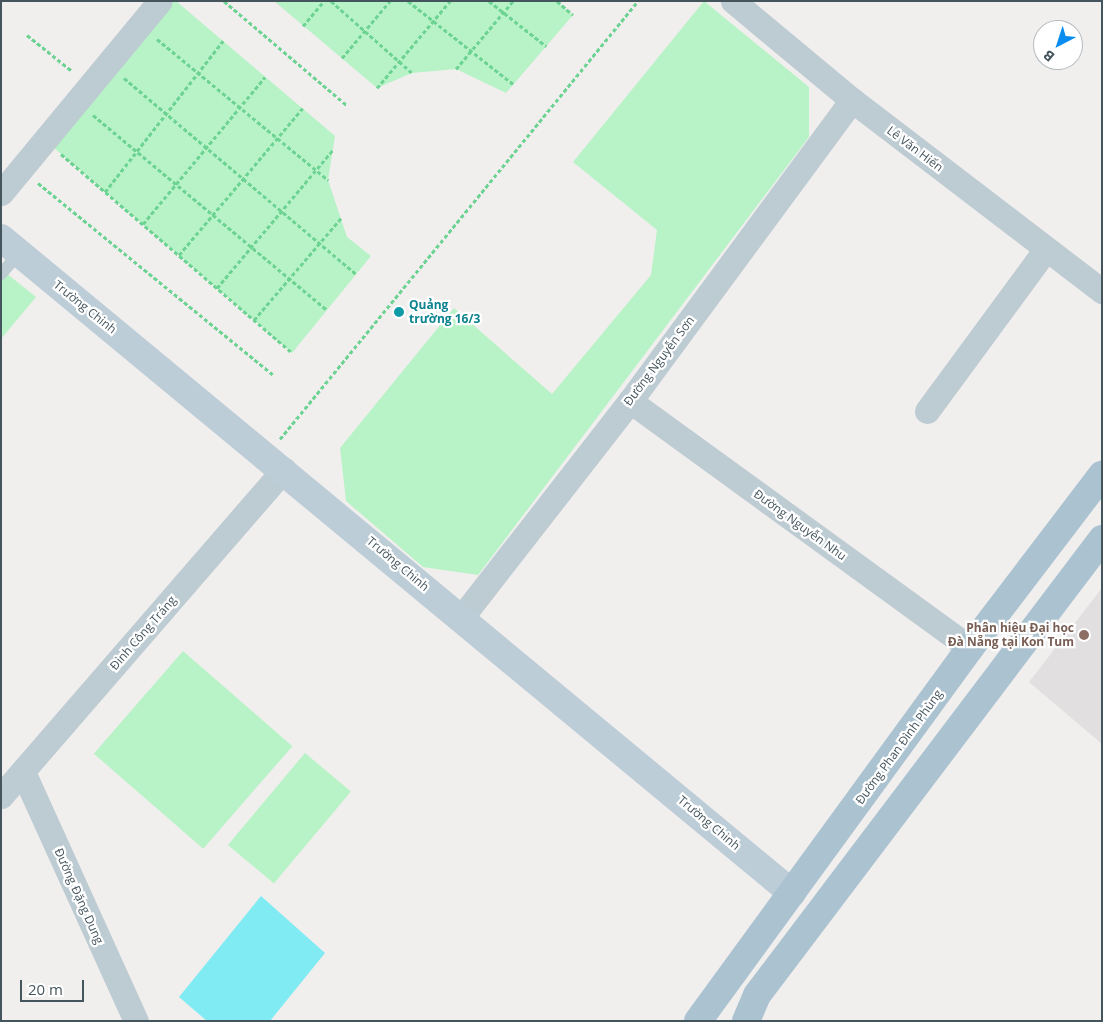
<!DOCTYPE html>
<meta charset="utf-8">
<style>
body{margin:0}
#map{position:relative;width:1103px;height:1022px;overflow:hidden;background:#f1eeee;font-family:"Open Sans",sans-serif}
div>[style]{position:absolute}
.education>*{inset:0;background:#e2dfe0}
.green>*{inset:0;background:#b8f3c7;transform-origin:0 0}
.water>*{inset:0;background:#81ebf3}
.path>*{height:3px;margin-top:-1.5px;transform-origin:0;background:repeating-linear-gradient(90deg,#6dd393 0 4px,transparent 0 6.5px)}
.lane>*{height:12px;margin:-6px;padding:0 6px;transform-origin:6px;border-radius:6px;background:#bdcbd2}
.street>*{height:25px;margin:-12.5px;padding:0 12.5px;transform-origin:12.5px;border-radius:12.5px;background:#bdcbd2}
.secondary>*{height:28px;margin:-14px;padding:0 14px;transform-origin:14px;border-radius:14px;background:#bdcdd7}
.primary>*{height:28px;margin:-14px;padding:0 14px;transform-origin:14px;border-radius:14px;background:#abc2d0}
.dots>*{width:14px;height:14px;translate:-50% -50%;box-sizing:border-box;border:2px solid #fff;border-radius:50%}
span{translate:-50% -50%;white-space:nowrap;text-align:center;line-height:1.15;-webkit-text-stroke:4.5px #fff;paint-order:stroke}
.street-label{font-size:12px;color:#44555d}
.culture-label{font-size:12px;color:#0d838f;font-weight:700}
.left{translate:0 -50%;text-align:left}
.education-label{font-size:12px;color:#785e54;font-weight:700}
.right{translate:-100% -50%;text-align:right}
.frame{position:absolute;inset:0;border:2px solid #44555d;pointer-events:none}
.north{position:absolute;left:1033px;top:20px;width:50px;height:50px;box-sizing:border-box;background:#fff;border:1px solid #b4bbbe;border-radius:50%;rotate:220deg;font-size:14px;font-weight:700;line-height:20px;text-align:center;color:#44555d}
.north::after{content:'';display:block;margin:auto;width:18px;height:22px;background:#098cef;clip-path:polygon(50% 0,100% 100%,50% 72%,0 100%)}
.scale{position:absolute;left:20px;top:980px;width:64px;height:22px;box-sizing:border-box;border:2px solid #44555d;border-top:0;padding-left:6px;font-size:15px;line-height:18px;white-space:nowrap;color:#44555d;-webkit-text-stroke:4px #fff;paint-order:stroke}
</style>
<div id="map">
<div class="education">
<div style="clip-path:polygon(1102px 588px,1102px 744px,1029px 682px)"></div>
</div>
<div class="green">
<div style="clip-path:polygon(160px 1px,176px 1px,335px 136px,328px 180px,347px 237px,371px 256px,292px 353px,46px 141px)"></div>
<div style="clip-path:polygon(274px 1px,556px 1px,573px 15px,506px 93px,456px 69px,412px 73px,377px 88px)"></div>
<div style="clip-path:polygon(704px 1px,809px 87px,809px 137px,478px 575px,423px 567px,346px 501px,340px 448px,454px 308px,552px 394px,651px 275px,657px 230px,573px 162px)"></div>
<div style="clip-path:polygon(1px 269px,36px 297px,1px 339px)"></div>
<div style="left:183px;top:651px;width:145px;height:136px;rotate:41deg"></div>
<div style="left:305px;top:753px;width:60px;height:120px;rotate:40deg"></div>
</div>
<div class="water">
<div style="clip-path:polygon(261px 896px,325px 953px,270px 1021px,207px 1021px,179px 997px)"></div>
</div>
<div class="path">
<div style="left:224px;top:1px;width:162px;rotate:40.3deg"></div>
<div style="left:331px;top:1px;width:108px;rotate:41.6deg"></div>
<div style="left:408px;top:1px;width:134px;rotate:38.3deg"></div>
<div style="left:489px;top:1px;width:73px;rotate:38.3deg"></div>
<div style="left:557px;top:1px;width:21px;rotate:41deg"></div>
<div style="left:303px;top:26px;width:33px;rotate:-50deg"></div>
<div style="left:27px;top:35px;width:58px;rotate:38.7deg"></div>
<div style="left:157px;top:39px;width:222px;rotate:39.5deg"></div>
<div style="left:342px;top:58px;width:75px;rotate:-49.9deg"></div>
<div style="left:456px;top:69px;width:89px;rotate:-50deg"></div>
<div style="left:124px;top:78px;width:304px;rotate:40.2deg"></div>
<div style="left:377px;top:88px;width:114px;rotate:-50deg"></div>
<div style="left:93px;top:115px;width:305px;rotate:39.8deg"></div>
<div style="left:61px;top:154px;width:305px;rotate:40.7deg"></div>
<div style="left:38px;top:183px;width:303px;rotate:39.2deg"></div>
<div style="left:105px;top:192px;width:192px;rotate:-52deg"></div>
<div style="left:143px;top:224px;width:191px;rotate:-50.3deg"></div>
<div style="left:179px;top:255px;width:192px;rotate:-49.9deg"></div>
<div style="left:217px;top:288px;width:180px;rotate:-50deg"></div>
<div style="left:254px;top:320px;width:134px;rotate:-49.5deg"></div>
<div style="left:280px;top:439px;width:566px;rotate:-50.74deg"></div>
</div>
<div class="lane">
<div style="left:1px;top:274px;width:28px;rotate:-49deg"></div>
</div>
<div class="street">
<div style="left:733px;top:1px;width:155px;rotate:39.8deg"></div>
<div style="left:852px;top:100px;width:315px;rotate:37.4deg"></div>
<div style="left:1px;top:193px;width:249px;rotate:-50.4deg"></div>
<div style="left:630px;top:401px;width:420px;rotate:36deg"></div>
<div style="left:927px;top:411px;width:201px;rotate:-53.7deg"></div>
<div style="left:461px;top:618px;width:275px;rotate:-52.1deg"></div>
<div style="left:630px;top:401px;width:374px;rotate:-53.6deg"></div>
<div style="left:23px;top:772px;width:273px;rotate:65.6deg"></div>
<div style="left:1px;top:796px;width:432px;rotate:-49.1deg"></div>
</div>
<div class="secondary">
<div style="left:1px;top:238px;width:1027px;rotate:39.63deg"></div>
</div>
<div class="primary">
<div style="left:698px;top:1021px;width:462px;rotate:-53.9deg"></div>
<div style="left:970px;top:648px;width:218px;rotate:-52.7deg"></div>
<div style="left:746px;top:1021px;width:28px;rotate:-67deg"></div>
<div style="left:757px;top:995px;width:572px;rotate:-52.89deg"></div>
</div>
<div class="dots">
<div style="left:399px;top:312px;background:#0f9aa8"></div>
<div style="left:1084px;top:635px;background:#8d6e63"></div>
</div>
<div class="street-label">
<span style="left:915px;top:149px;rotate:37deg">Lê Văn Hiến</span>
<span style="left:85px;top:307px;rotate:39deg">Trường Chinh</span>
<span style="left:659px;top:361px;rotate:-53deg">Đường Nguyễn Sơn</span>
<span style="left:800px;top:525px;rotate:36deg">Đường Nguyễn Nhu</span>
<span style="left:398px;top:564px;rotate:40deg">Trường Chinh</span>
<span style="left:143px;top:633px;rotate:-49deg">Đinh Công Tráng</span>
<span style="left:899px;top:747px;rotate:-54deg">Đường Phan Đình Phùng</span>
<span style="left:709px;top:823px;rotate:40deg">Trường Chinh</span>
<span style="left:79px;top:896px;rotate:66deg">Đường Đặng Dung</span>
</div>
<div class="culture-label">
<span class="left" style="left:409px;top:312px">Quảng<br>trường 16/3</span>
</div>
<div class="education-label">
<span class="right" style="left:1074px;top:635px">Phân hiệu Đại học<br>Đà Nẵng tại Kon Tum</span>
</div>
<div class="frame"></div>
<div class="north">B</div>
<div class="scale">20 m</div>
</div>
